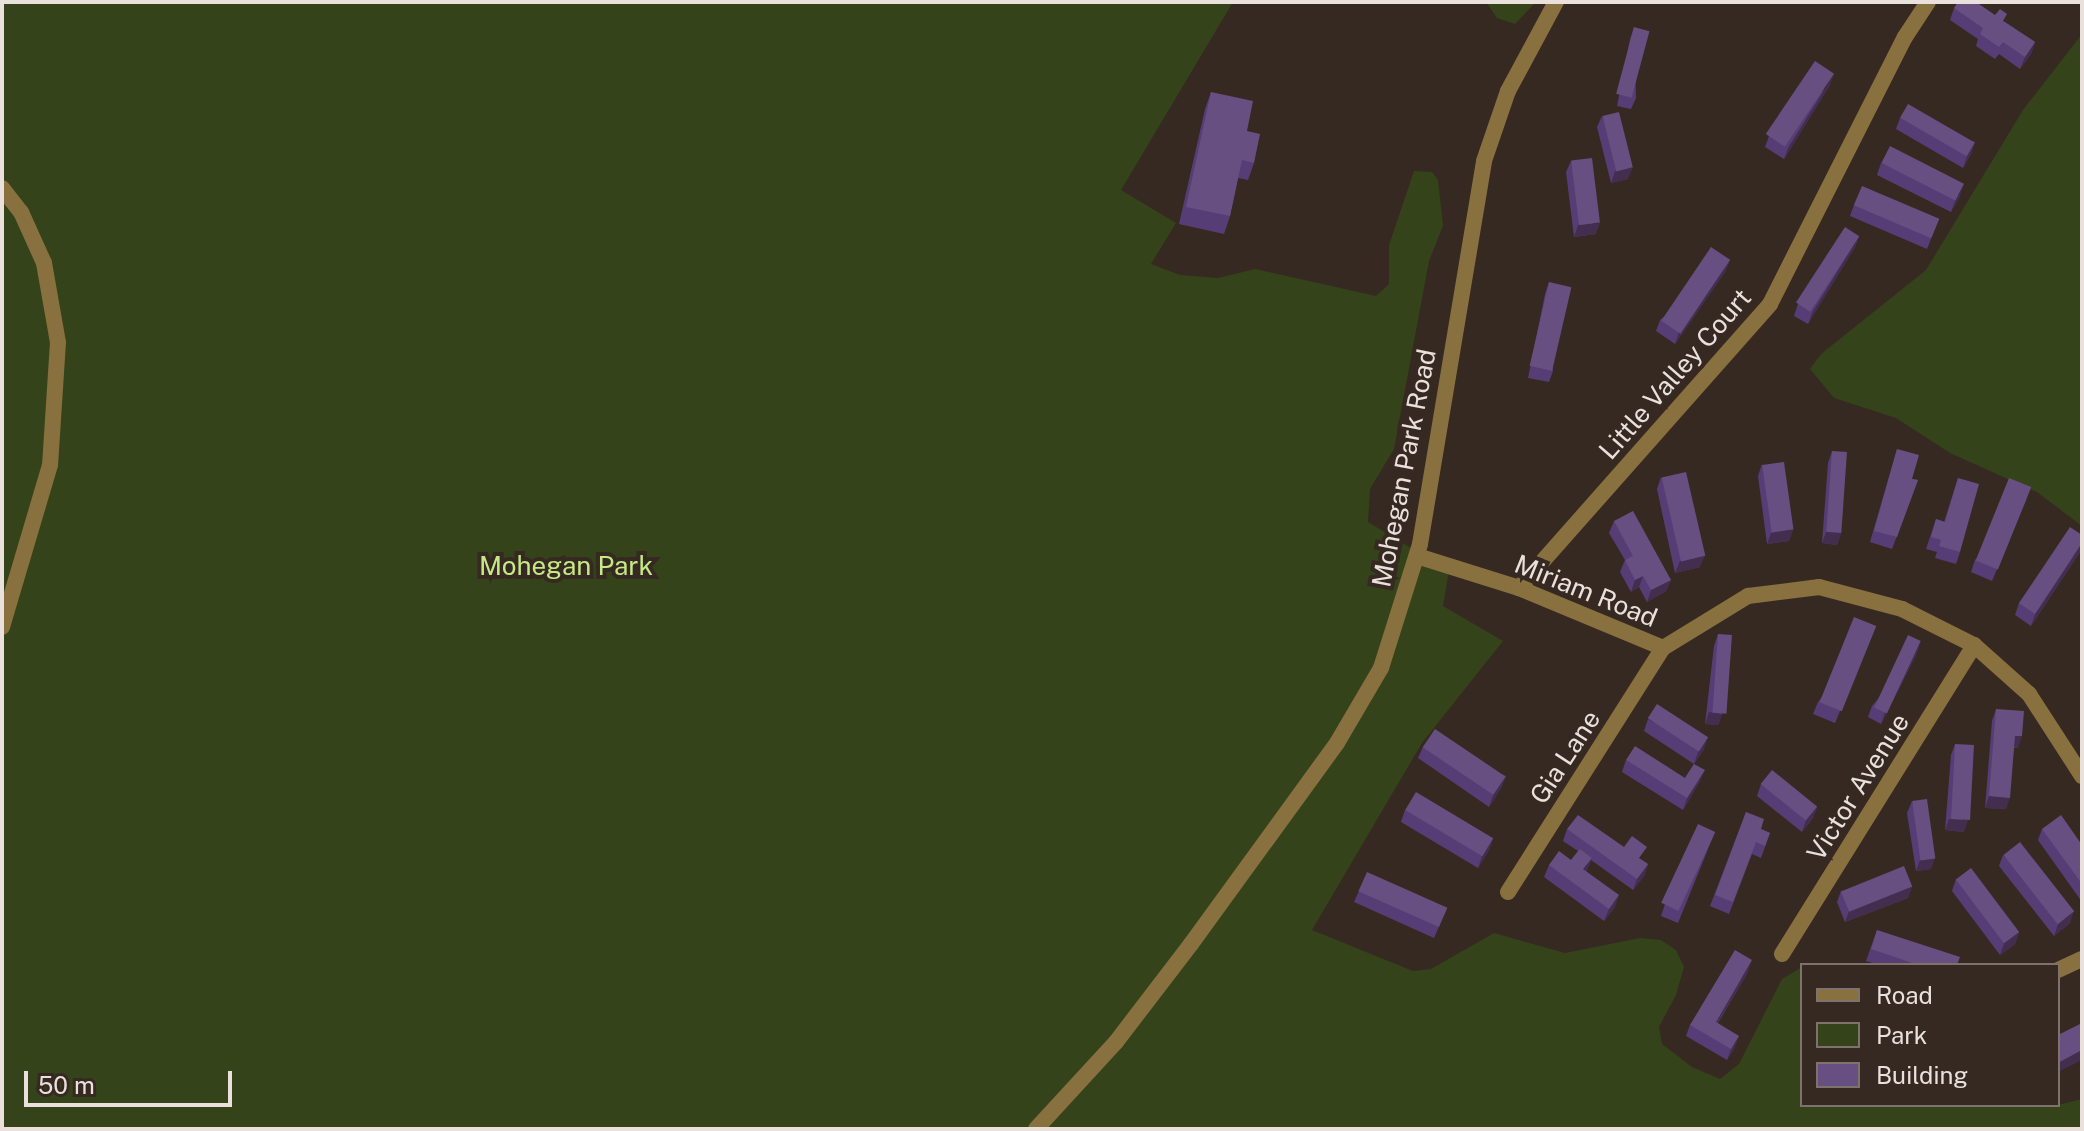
<!DOCTYPE html>
<style>
body{margin:0}
#map{position:relative;width:2084px;height:1131px;overflow:hidden;background:#362922;font-family:"Public Sans",sans-serif}
div>[style]{position:absolute}
.green>*{inset:0;background:#344319}
.minor>*{height:16px;margin:-8px;padding:0 8px;transform-origin:8px;border-radius:8px;background:#89703f}
.wall>*{inset:0;background:#573d76}
.shaded-wall>*{inset:0;background:#432e50}
.building>*{inset:0;background:#674f81;transform-origin:0 0}
span{translate:-50% -50%;white-space:nowrap;text-align:center;line-height:1.15;-webkit-text-stroke:8px #362922;paint-order:stroke}
.street-label{font-size:26px;color:#eae1dc}
.park-label{font-size:26px;color:#c5e985}
.frame{position:absolute;inset:0;border:4px solid #eae1dc;pointer-events:none}
.legend{position:absolute;left:1800px;top:963px;width:260px;height:144px;box-sizing:border-box;background:#362922;border:2px solid #7e736c;margin:0;padding:10px 14px;list-style:none;font-size:24px;color:#eae1dc}
.legend li{display:flex;align-items:center;gap:16px;height:40px}
.legend b{width:40px;border:2px solid #7e736c}
.scale{position:absolute;left:24px;top:1071px;width:208px;height:36px;box-sizing:border-box;border:4px solid #eae1dc;border-top:0;padding-left:10px;font-size:24px;line-height:28px;white-space:nowrap;color:#eae1dc;-webkit-text-stroke:6px #362922;paint-order:stroke}
</style>
<div id="map">
<div class="green">
<div style="clip-path:polygon(2px 2px,1233px 2px,1121px 190px,1176px 223px,1151px 264px,1180px 275px,1218px 278px,1255px 269px,1376px 296px,1389px 284px,1389px 245px,1414px 171px,1432px 172px,1438px 180px,1443px 226px,1429px 261px,1394px 449px,1370px 489px,1368px 522px,1449px 571px,1443px 606px,1503px 641px,1422px 743px,1312px 930px,1413px 971px,1431px 969px,1494px 933px,1565px 953px,1640px 938px,1661px 940px,1676px 950px,1684px 967px,1676px 995px,1659px 1027px,1662px 1044px,1692px 1067px,1720px 1079px,1739px 1064px,1782px 979px,1802px 967px,1802px 1105px,2058px 1105px,2082px 1099px,2082px 1129px,2px 1129px)"></div>
<div style="clip-path:polygon(1486px 2px,1536px 2px,1515px 24px,1497px 18px)"></div>
<div style="clip-path:polygon(2082px 34px,2082px 526px,2037px 492px,1950px 453px,1896px 418px,1834px 398px,1810px 369px,1821px 354px,1926px 270px,2023px 110px)"></div>
</div>
<div class="minor">
<div style="left:2px;top:188px;width:31px;rotate:52deg"></div>
<div style="left:21px;top:212px;width:56px;rotate:65.7deg"></div>
<div style="left:44px;top:263px;width:80px;rotate:80deg"></div>
<div style="left:58px;top:342px;width:123px;rotate:93.7deg"></div>
<div style="left:50px;top:465px;width:169px;rotate:106.5deg"></div>
<div style="left:1417px;top:556px;width:107px;rotate:17.4deg"></div>
<div style="left:1519px;top:588px;width:156px;rotate:22.6deg"></div>
<div style="left:1663px;top:648px;width:100px;rotate:-31.5deg"></div>
<div style="left:1748px;top:596px;width:72px;rotate:-7.2deg"></div>
<div style="left:1819px;top:587px;width:86px;rotate:14.8deg"></div>
<div style="left:1902px;top:609px;width:80px;rotate:26.6deg"></div>
<div style="left:1974px;top:645px;width:74px;rotate:41.7deg"></div>
<div style="left:2029px;top:694px;width:98px;rotate:57.1deg"></div>
<div style="left:1519px;top:588px;width:379px;rotate:-48.5deg"></div>
<div style="left:1770px;top:304px;width:299px;rotate:-63.2deg"></div>
<div style="left:1905px;top:37px;width:42px;rotate:-56.7deg"></div>
<div style="left:1508px;top:892px;width:289px;rotate:-57.6deg"></div>
<div style="left:1782px;top:954px;width:364px;rotate:-58.1deg"></div>
<div style="left:2058px;top:970px;width:26px;rotate:-25deg"></div>
<div style="left:1036px;top:1129px;width:118px;rotate:-47.4deg"></div>
<div style="left:1116px;top:1042px;width:123px;rotate:-52.6deg"></div>
<div style="left:1191px;top:944px;width:248px;rotate:-54deg"></div>
<div style="left:1337px;top:743px;width:87px;rotate:-59.6deg"></div>
<div style="left:1381px;top:668px;width:130px;rotate:-72.5deg"></div>
<div style="left:1420px;top:544px;width:388px;rotate:-80.5deg"></div>
<div style="left:1484px;top:161px;width:74px;rotate:-71.1deg"></div>
<div style="left:1508px;top:91px;width:101px;rotate:-61.7deg"></div>
</div>
<div class="wall">
<div style="clip-path:polygon(1954px 8px,2005px 22px,2035px 42px,2031px 54px,2020px 69px,1999px 54px,1995px 59px,1976px 46px,1978px 39px,1950px 20px)"></div>
<div style="clip-path:polygon(1634px 27px,1636px 98px,1631px 109px,1617px 106px,1630px 39px)"></div>
<div style="clip-path:polygon(1830px 85px,1784px 159px,1765px 147px,1769px 136px)"></div>
<div style="clip-path:polygon(1211px 92px,1247px 131px,1254px 163px,1248px 180px,1238px 178px,1230px 216px,1224px 234px,1179px 224px,1205px 109px)"></div>
<div style="clip-path:polygon(1602px 116px,1628px 179px,1611px 183px,1597px 127px)"></div>
<div style="clip-path:polygon(1900px 118px,1975px 142px,1971px 154px,1963px 168px,1896px 129px)"></div>
<div style="clip-path:polygon(1571px 161px,1596px 234px,1574px 237px,1566px 172px)"></div>
<div style="clip-path:polygon(1881px 163px,1960px 196px,1951px 212px,1877px 175px)"></div>
<div style="clip-path:polygon(1854px 205px,1939px 219px,1927px 249px,1850px 216px)"></div>
<div style="clip-path:polygon(1859px 236px,1855px 247px,1808px 324px,1794px 316px,1798px 304px)"></div>
<div style="clip-path:polygon(1730px 260px,1725px 272px,1675px 344px,1656px 331px,1660px 320px)"></div>
<div style="clip-path:polygon(1549px 282px,1553px 371px,1549px 382px,1528px 378px,1545px 294px)"></div>
<div style="clip-path:polygon(1897px 449px,1912px 479px,1918px 480px,1892px 549px,1870px 542px)"></div>
<div style="clip-path:polygon(1832px 451px,1841px 533px,1837px 545px,1822px 543px,1828px 463px)"></div>
<div style="clip-path:polygon(1762px 464px,1793px 529px,1789px 541px,1767px 544px,1758px 476px)"></div>
<div style="clip-path:polygon(1661px 477px,1700px 567px,1675px 573px,1657px 489px)"></div>
<div style="clip-path:polygon(1958px 478px,1960px 552px,1956px 564px,1935px 558px,1937px 552px,1926px 549px,1936px 519px,1944px 522px)"></div>
<div style="clip-path:polygon(2027px 498px,1992px 581px,1971px 572px,1975px 560px)"></div>
<div style="clip-path:polygon(1614px 521px,1671px 580px,1666px 591px,1647px 602px,1639px 587px,1631px 592px,1620px 572px,1625px 560px,1609px 533px)"></div>
<div style="clip-path:polygon(2082px 549px,2031px 626px,2015px 615px,2019px 603px)"></div>
<div style="clip-path:polygon(1876px 626px,1835px 723px,1813px 714px,1818px 702px)"></div>
<div style="clip-path:polygon(1718px 634px,1722px 714px,1718px 725px,1705px 724px,1714px 646px)"></div>
<div style="clip-path:polygon(1917px 653px,1881px 724px,1868px 717px,1872px 706px)"></div>
<div style="clip-path:polygon(1996px 709px,2018px 748px,2014px 748px,2006px 809px,1985px 808px,1992px 721px)"></div>
<div style="clip-path:polygon(1648px 719px,1704px 749px,1694px 764px,1700px 781px,1683px 810px,1622px 772px,1626px 760px,1685px 778px,1694px 764px,1644px 731px)"></div>
<div style="clip-path:polygon(1955px 744px,1964px 832px,1945px 830px,1951px 755px)"></div>
<div style="clip-path:polygon(1423px 747px,1506px 776px,1501px 788px,1489px 807px,1418px 758px)"></div>
<div style="clip-path:polygon(1761px 784px,1817px 807px,1813px 818px,1802px 832px,1757px 796px)"></div>
<div style="clip-path:polygon(1912px 801px,1931px 869px,1916px 871px,1907px 813px)"></div>
<div style="clip-path:polygon(1405px 810px,1493px 838px,1489px 850px,1478px 868px,1401px 822px)"></div>
<div style="clip-path:polygon(1746px 812px,1761px 829px,1770px 833px,1761px 858px,1752px 854px,1729px 914px,1710px 906px)"></div>
<div style="clip-path:polygon(1567px 829px,1642px 860px,1648px 864px,1644px 876px,1633px 890px,1591px 860px,1586px 871px,1615px 907px,1604px 921px,1544px 877px,1549px 865px,1571px 860px,1578px 851px,1563px 841px)"></div>
<div style="clip-path:polygon(2042px 829px,2082px 845px,2082px 902px,2038px 840px)"></div>
<div style="clip-path:polygon(1715px 832px,1678px 923px,1661px 916px,1665px 904px)"></div>
<div style="clip-path:polygon(2003px 855px,2070px 923px,2054px 936px,1999px 866px)"></div>
<div style="clip-path:polygon(1956px 879px,2019px 932px,2015px 944px,2000px 955px,1952px 891px)"></div>
<div style="clip-path:polygon(1912px 886px,1908px 898px,1845px 922px,1837px 902px,1841px 891px)"></div>
<div style="clip-path:polygon(1359px 891px,1447px 908px,1434px 938px,1354px 902px)"></div>
<div style="clip-path:polygon(1877px 930px,1957px 965px,1879px 965px,1866px 961px)"></div>
<div style="clip-path:polygon(1748px 972px,1718px 1023px,1735px 1047px,1727px 1060px,1686px 1036px,1690px 1025px)"></div>
</div>
<div class="shaded-wall">
<div style="clip-path:polygon(2035px 42px,2031px 54px,2020px 69px,2025px 57px)"></div>
<div style="clip-path:polygon(1834px 74px,1830px 85px,1784px 159px,1788px 148px)"></div>
<div style="clip-path:polygon(1975px 142px,1971px 154px,1963px 168px,1967px 156px)"></div>
<div style="clip-path:polygon(1633px 167px,1628px 179px,1611px 183px,1615px 171px)"></div>
<div style="clip-path:polygon(1964px 184px,1960px 196px,1951px 212px,1955px 201px)"></div>
<div style="clip-path:polygon(1600px 223px,1596px 234px,1574px 237px,1578px 225px)"></div>
<div style="clip-path:polygon(1859px 236px,1855px 247px,1808px 324px,1812px 313px)"></div>
<div style="clip-path:polygon(1730px 260px,1725px 272px,1675px 344px,1679px 332px)"></div>
<div style="clip-path:polygon(1793px 529px,1789px 541px,1767px 544px,1771px 533px)"></div>
<div style="clip-path:polygon(1826px 532px,1841px 533px,1837px 545px,1822px 543px)"></div>
<div style="clip-path:polygon(2082px 543px,2082px 549px,2031px 626px,2035px 614px)"></div>
<div style="clip-path:polygon(1705px 556px,1700px 567px,1675px 573px,1680px 561px)"></div>
<div style="clip-path:polygon(1643px 576px,1639px 587px,1631px 592px,1635px 580px)"></div>
<div style="clip-path:polygon(1671px 580px,1666px 591px,1647px 602px,1651px 590px)"></div>
<div style="clip-path:polygon(1921px 641px,1917px 653px,1881px 724px,1885px 712px)"></div>
<div style="clip-path:polygon(1709px 712px,1722px 714px,1718px 725px,1705px 724px)"></div>
<div style="clip-path:polygon(2015px 736px,2022px 736px,2018px 748px,2011px 747px)"></div>
<div style="clip-path:polygon(1708px 737px,1704px 749px,1694px 764px,1698px 752px)"></div>
<div style="clip-path:polygon(1705px 770px,1700px 781px,1683px 810px,1687px 798px)"></div>
<div style="clip-path:polygon(1506px 776px,1501px 788px,1489px 807px,1493px 795px)"></div>
<div style="clip-path:polygon(1989px 796px,2010px 798px,2006px 809px,1985px 808px)"></div>
<div style="clip-path:polygon(1817px 807px,1813px 818px,1802px 832px,1806px 820px)"></div>
<div style="clip-path:polygon(1949px 819px,1968px 820px,1964px 832px,1945px 830px)"></div>
<div style="clip-path:polygon(1493px 838px,1489px 850px,1478px 868px,1482px 856px)"></div>
<div style="clip-path:polygon(1592px 858px,1588px 869px,1579px 881px,1583px 869px)"></div>
<div style="clip-path:polygon(1935px 858px,1931px 869px,1916px 871px,1920px 860px)"></div>
<div style="clip-path:polygon(1648px 864px,1644px 876px,1633px 890px,1637px 879px)"></div>
<div style="clip-path:polygon(1912px 886px,1908px 898px,1845px 922px,1849px 911px)"></div>
<div style="clip-path:polygon(1619px 895px,1615px 907px,1604px 921px,1609px 909px)"></div>
<div style="clip-path:polygon(2074px 911px,2070px 923px,2054px 936px,2058px 924px)"></div>
<div style="clip-path:polygon(2019px 932px,2015px 944px,2000px 955px,2004px 943px)"></div>
<div style="clip-path:polygon(1752px 960px,1748px 972px,1711px 1033px,1716px 1022px)"></div>
<div style="clip-path:polygon(1739px 1036px,1735px 1047px,1727px 1060px,1731px 1049px)"></div>
<div style="clip-path:polygon(2082px 1050px,2082px 1060px,2058px 1072px,2058px 1063px)"></div>
</div>
<div class="building">
<div style="clip-path:polygon(1958px 2px,1976px 2px,1995px 15px,2000px 9px,2007px 14px,2003px 21px,2035px 42px,2025px 57px,2003px 42px,1999px 47px,1980px 34px,1983px 28px,1954px 8px)"></div>
<div style="left:1634px;top:27px;width:16px;height:69px;rotate:15deg"></div>
<div style="left:1815px;top:61px;width:23px;height:88px;rotate:34deg"></div>
<div style="clip-path:polygon(1211px 92px,1253px 101px,1247px 131px,1260px 134px,1254px 163px,1242px 160px,1230px 216px,1186px 207px)"></div>
<div style="left:1908px;top:104px;width:77px;height:16px;rotate:30deg"></div>
<div style="left:1619px;top:112px;width:57px;height:17px;rotate:76deg"></div>
<div style="left:1890px;top:146px;width:83px;height:19px;rotate:27deg"></div>
<div style="left:1592px;top:158px;width:65px;height:21px;rotate:83deg"></div>
<div style="left:1862px;top:186px;width:84px;height:21px;rotate:23deg"></div>
<div style="left:1845px;top:227px;width:17px;height:90px;rotate:33deg"></div>
<div style="left:1711px;top:247px;width:23px;height:89px;rotate:34deg"></div>
<div style="left:1549px;top:282px;width:23px;height:86px;rotate:13deg"></div>
<div style="clip-path:polygon(1897px 449px,1919px 455px,1912px 479px,1918px 480px,1897px 537px,1874px 531px)"></div>
<div style="left:1832px;top:451px;width:15px;height:81px;rotate:4deg"></div>
<div style="left:1784px;top:462px;width:68px;height:22px;rotate:82deg"></div>
<div style="left:1686px;top:472px;width:86px;height:25px;rotate:77deg"></div>
<div style="clip-path:polygon(1958px 478px,1979px 484px,1960px 552px,1939px 546px,1941px 540px,1931px 537px,1936px 519px,1945px 522px)"></div>
<div style="left:2009px;top:478px;width:24px;height:89px;rotate:22deg"></div>
<div style="clip-path:polygon(1633px 511px,1671px 580px,1651px 590px,1643px 576px,1635px 580px,1625px 560px,1633px 556px,1614px 521px)"></div>
<div style="clip-path:polygon(2070px 527px,2082px 535px,2082px 543px,2035px 614px,2019px 603px)"></div>
<div style="left:1854px;top:617px;width:24px;height:92px;rotate:22deg"></div>
<div style="left:1718px;top:634px;width:14px;height:79px;rotate:4deg"></div>
<div style="left:1908px;top:635px;width:14px;height:80px;rotate:25deg"></div>
<div style="left:1657px;top:704px;width:61px;height:17px;rotate:33deg"></div>
<div style="clip-path:polygon(1996px 709px,2024px 711px,2022px 736px,2015px 736px,2010px 798px,1989px 796px)"></div>
<div style="left:1435px;top:729px;width:85px;height:22px;rotate:34deg"></div>
<div style="left:1955px;top:744px;width:19px;height:75px;rotate:3deg"></div>
<div style="clip-path:polygon(1635px 746px,1685px 778px,1694px 764px,1705px 770px,1687px 798px,1626px 760px)"></div>
<div style="left:1772px;top:770px;width:58px;height:18px;rotate:39deg"></div>
<div style="left:1416px;top:792px;width:90px;height:21px;rotate:31deg"></div>
<div style="left:1927px;top:799px;width:60px;height:15px;rotate:82deg"></div>
<div style="clip-path:polygon(1746px 812px,1764px 819px,1761px 829px,1770px 833px,1765px 846px,1756px 842px,1733px 902px,1715px 895px)"></div>
<div style="clip-path:polygon(1578px 815px,1624px 847px,1632px 836px,1647px 847px,1639px 858px,1648px 864px,1637px 879px,1567px 829px)"></div>
<div style="clip-path:polygon(2061px 815px,2082px 845px,2082px 884px,2042px 829px)"></div>
<div style="left:1698px;top:824px;width:19px;height:87px;rotate:25deg"></div>
<div style="left:2020px;top:842px;width:88px;height:21px;rotate:52deg"></div>
<div style="clip-path:polygon(1580px 849px,1592px 858px,1583px 869px,1619px 895px,1609px 909px,1549px 865px,1559px 851px,1571px 860px)"></div>
<div style="left:1904px;top:866px;width:22px;height:68px;rotate:68deg"></div>
<div style="left:1971px;top:868px;width:80px;height:19px;rotate:53deg"></div>
<div style="left:1367px;top:872px;width:88px;height:21px;rotate:24deg"></div>
<div style="clip-path:polygon(1877px 930px,1960px 957px,1957px 965px,1918px 965px,1871px 949px)"></div>
<div style="clip-path:polygon(1735px 950px,1752px 960px,1716px 1022px,1739px 1036px,1731px 1049px,1690px 1025px)"></div>
<div style="clip-path:polygon(2082px 1023px,2082px 1050px,2058px 1063px,2058px 1035px)"></div>
</div>
<div class="street-label">
<span style="left:1675px;top:374px;rotate:-49deg">Little Valley Court</span>
<span style="left:1404px;top:468px;rotate:-79deg">Mohegan Park Road</span>
<span style="left:1586px;top:591px;rotate:22deg">Miriam Road</span>
<span style="left:1565px;top:757px;rotate:-57deg">Gia Lane</span>
<span style="left:1858px;top:787px;rotate:-58deg">Victor Avenue</span>
</div>
<div class="park-label">
<span style="left:566px;top:566px">Mohegan Park</span>
</div>
<div class="frame"></div>
<ul class="legend">
<li><b style="height:10px;background:#89703f"></b>Road</li>
<li><b style="height:22px;background:#344319"></b>Park</li>
<li><b style="height:22px;background:#674f81"></b>Building</li>
</ul>
<div class="scale">50 m</div>
</div>
